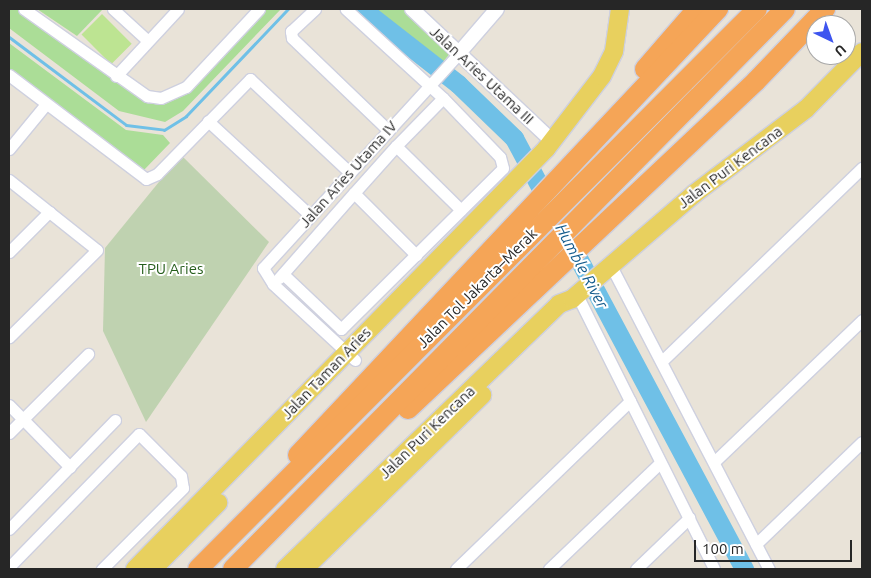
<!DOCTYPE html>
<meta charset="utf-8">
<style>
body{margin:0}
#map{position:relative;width:871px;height:578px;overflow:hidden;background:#e9e3d8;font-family:Ubuntu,sans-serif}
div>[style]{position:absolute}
.green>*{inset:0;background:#abdd97}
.cemetery>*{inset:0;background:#bfd2b0}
.pitch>*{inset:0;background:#bde492;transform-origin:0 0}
.stream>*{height:3px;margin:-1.5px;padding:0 1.5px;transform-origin:1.5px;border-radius:1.5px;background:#6fc0e7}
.river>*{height:19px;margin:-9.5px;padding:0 9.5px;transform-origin:9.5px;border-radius:9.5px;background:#6fc0e7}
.roads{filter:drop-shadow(1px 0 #ced0df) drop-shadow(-1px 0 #ced0df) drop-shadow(0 1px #ced0df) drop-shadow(0 -1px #ced0df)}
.minor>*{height:11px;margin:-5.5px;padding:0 5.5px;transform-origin:5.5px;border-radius:5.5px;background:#fff}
.tertiary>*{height:14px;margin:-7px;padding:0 7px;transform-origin:7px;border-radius:7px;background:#fff}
.primary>*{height:18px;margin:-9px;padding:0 9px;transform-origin:9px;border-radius:9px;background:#e8d05e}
.motorway>*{height:20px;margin:-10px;padding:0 10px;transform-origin:10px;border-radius:10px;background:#f5a557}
span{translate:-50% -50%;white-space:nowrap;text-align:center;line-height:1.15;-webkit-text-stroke:4px #fff;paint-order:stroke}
.street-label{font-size:15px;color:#262626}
.park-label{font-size:15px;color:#265e1c}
.water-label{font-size:16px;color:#145c8d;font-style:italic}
.frame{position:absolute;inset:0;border:10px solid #262626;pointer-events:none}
.north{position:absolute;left:806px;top:15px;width:50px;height:50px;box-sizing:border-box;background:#fff;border:1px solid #a8a8a8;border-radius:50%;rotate:138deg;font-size:14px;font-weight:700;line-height:20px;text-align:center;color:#262626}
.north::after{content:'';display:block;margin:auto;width:18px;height:22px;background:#3e55ef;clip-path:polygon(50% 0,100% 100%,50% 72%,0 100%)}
.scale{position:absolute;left:694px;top:540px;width:158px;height:22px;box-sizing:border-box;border:2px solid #262626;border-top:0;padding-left:6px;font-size:15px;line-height:18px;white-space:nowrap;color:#262626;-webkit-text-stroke:4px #fff;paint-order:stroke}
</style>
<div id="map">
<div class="green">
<div style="clip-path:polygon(9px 9px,21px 9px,138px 97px,166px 98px,261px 9px,281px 9px,183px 111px,165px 122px,119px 111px,9px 28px)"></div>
<div style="clip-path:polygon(37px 9px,103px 9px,77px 36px)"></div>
<div style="clip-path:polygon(369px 9px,405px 9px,451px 52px,440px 66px)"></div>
<div style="clip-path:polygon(9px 43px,126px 130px,163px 135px,170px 143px,143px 171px,9px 68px)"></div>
</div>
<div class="cemetery">
<div style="clip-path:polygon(181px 155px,269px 242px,146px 422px,103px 331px,105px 248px)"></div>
</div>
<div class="pitch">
<div style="left:102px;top:14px;width:42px;height:29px;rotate:45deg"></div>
</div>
<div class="stream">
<div style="left:9px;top:37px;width:146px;rotate:36.9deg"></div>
<div style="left:126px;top:125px;width:38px;rotate:7deg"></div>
<div style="left:164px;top:130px;width:26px;rotate:-32deg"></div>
<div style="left:186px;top:116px;width:148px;rotate:-46.4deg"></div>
</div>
<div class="river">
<div style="left:362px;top:9px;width:122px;rotate:38deg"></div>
<div style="left:458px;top:84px;width:78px;rotate:44deg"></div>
<div style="left:514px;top:138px;width:489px;rotate:61.9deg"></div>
</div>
<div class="roads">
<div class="minor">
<div style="left:24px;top:9px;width:151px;rotate:35.3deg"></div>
<div style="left:147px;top:96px;width:14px;rotate:8deg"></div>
<div style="left:161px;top:98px;width:27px;rotate:-24deg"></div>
<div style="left:186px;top:87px;width:107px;rotate:-46.9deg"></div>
<div style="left:113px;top:9px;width:47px;rotate:42.4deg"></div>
<div style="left:315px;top:9px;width:33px;rotate:137deg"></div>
<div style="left:291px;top:31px;width:7px;rotate:82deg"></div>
<div style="left:292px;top:38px;width:132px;rotate:43.8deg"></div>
<div style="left:9px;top:75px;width:172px;rotate:37.2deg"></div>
<div style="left:146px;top:179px;width:12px;rotate:-24deg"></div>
<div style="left:157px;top:174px;width:133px;rotate:-45.6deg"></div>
<div style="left:250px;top:79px;width:136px;rotate:43.2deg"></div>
<div style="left:116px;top:76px;width:91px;rotate:-47.2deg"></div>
<div style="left:208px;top:121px;width:140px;rotate:42.7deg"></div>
<div style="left:396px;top:146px;width:67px;rotate:-45.6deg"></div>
<div style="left:9px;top:149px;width:58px;rotate:-50.6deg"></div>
<div style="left:9px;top:180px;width:112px;rotate:38.5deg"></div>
<div style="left:97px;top:250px;width:124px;rotate:135.3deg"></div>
<div style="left:354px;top:193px;width:63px;rotate:-48.2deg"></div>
<div style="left:396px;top:146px;width:91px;rotate:44.6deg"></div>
<div style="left:9px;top:252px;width:57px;rotate:-45deg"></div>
<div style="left:610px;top:264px;width:344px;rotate:62.5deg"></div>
<div style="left:283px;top:274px;width:80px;rotate:43.5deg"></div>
<div style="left:341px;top:329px;width:228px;rotate:-44.8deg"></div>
<div style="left:503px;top:168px;width:11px;rotate:-105deg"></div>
<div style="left:500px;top:157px;width:82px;rotate:-134deg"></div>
<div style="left:443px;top:98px;width:132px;rotate:-137.5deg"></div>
<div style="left:279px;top:278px;width:113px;rotate:-48.6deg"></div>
<div style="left:354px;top:193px;width:88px;rotate:45deg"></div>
<div style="left:577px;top:295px;width:306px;rotate:63.4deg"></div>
<div style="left:355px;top:360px;width:112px;rotate:-137.2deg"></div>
<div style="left:273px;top:284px;width:19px;rotate:-122deg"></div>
<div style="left:263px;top:268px;width:291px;rotate:-47.6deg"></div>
<div style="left:663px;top:360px;width:277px;rotate:-44deg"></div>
<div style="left:9px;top:405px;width:87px;rotate:45.5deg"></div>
<div style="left:9px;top:433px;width:112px;rotate:-45deg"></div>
<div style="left:714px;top:462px;width:205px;rotate:-43.8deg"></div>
<div style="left:9px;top:529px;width:152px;rotate:-45.8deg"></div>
<div style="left:756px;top:544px;width:147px;rotate:-43.9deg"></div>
<div style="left:9px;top:567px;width:186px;rotate:-45.7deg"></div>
<div style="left:139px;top:434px;width:59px;rotate:45deg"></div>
<div style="left:181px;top:476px;width:12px;rotate:81deg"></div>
<div style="left:183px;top:488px;width:115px;rotate:135deg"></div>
<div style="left:456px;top:569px;width:242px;rotate:-44deg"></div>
<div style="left:549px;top:569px;width:153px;rotate:-43.7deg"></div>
<div style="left:636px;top:569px;width:74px;rotate:-43.9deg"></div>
</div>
<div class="tertiary">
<div style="left:412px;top:9px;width:192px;rotate:43.3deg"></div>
<div style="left:459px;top:53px;width:58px;rotate:-49.2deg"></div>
</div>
<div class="primary">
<div style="left:135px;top:569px;width:588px;rotate:-45.62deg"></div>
<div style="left:546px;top:149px;width:92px;rotate:-52.5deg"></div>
<div style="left:602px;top:76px;width:28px;rotate:-64deg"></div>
<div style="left:614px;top:51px;width:42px;rotate:-81.9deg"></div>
<div style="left:153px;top:569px;width:93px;rotate:-45.4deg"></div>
<div style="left:285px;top:569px;width:381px;rotate:-44deg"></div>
<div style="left:559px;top:304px;width:14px;rotate:-21deg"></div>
<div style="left:572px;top:299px;width:161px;rotate:-40.7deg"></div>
<div style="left:694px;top:194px;width:141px;rotate:-37.2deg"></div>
<div style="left:806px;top:109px;width:80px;rotate:-45.5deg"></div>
<div style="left:304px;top:569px;width:249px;rotate:-44.3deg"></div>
</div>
<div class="motorway">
<div style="left:645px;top:69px;width:79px;rotate:-49.1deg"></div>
<div style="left:408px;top:409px;width:478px;rotate:-43.3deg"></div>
<div style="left:756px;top:81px;width:100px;rotate:-46.2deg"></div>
<div style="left:298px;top:455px;width:613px;rotate:-46.72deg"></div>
<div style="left:198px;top:569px;width:791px;rotate:-45.05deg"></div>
<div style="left:233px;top:569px;width:786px;rotate:-45.41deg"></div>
</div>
</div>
<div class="street-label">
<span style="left:482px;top:75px;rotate:43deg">Jalan Aries Utama III</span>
<span style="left:730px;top:167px;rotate:-37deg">Jalan Puri Kencana</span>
<span style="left:348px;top:174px;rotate:-48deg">Jalan Aries Utama IV</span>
<span style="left:477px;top:288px;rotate:-45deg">Jalan Tol Jakarta–Merak</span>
<span style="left:326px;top:373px;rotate:-46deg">Jalan Taman Aries</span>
<span style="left:427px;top:432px;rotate:-44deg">Jalan Puri Kencana</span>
</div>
<div class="park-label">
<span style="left:171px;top:269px">TPU Aries</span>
</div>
<div class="water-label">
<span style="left:582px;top:266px;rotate:62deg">Humble River</span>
</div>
<div class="frame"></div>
<div class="north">U</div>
<div class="scale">100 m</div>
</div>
